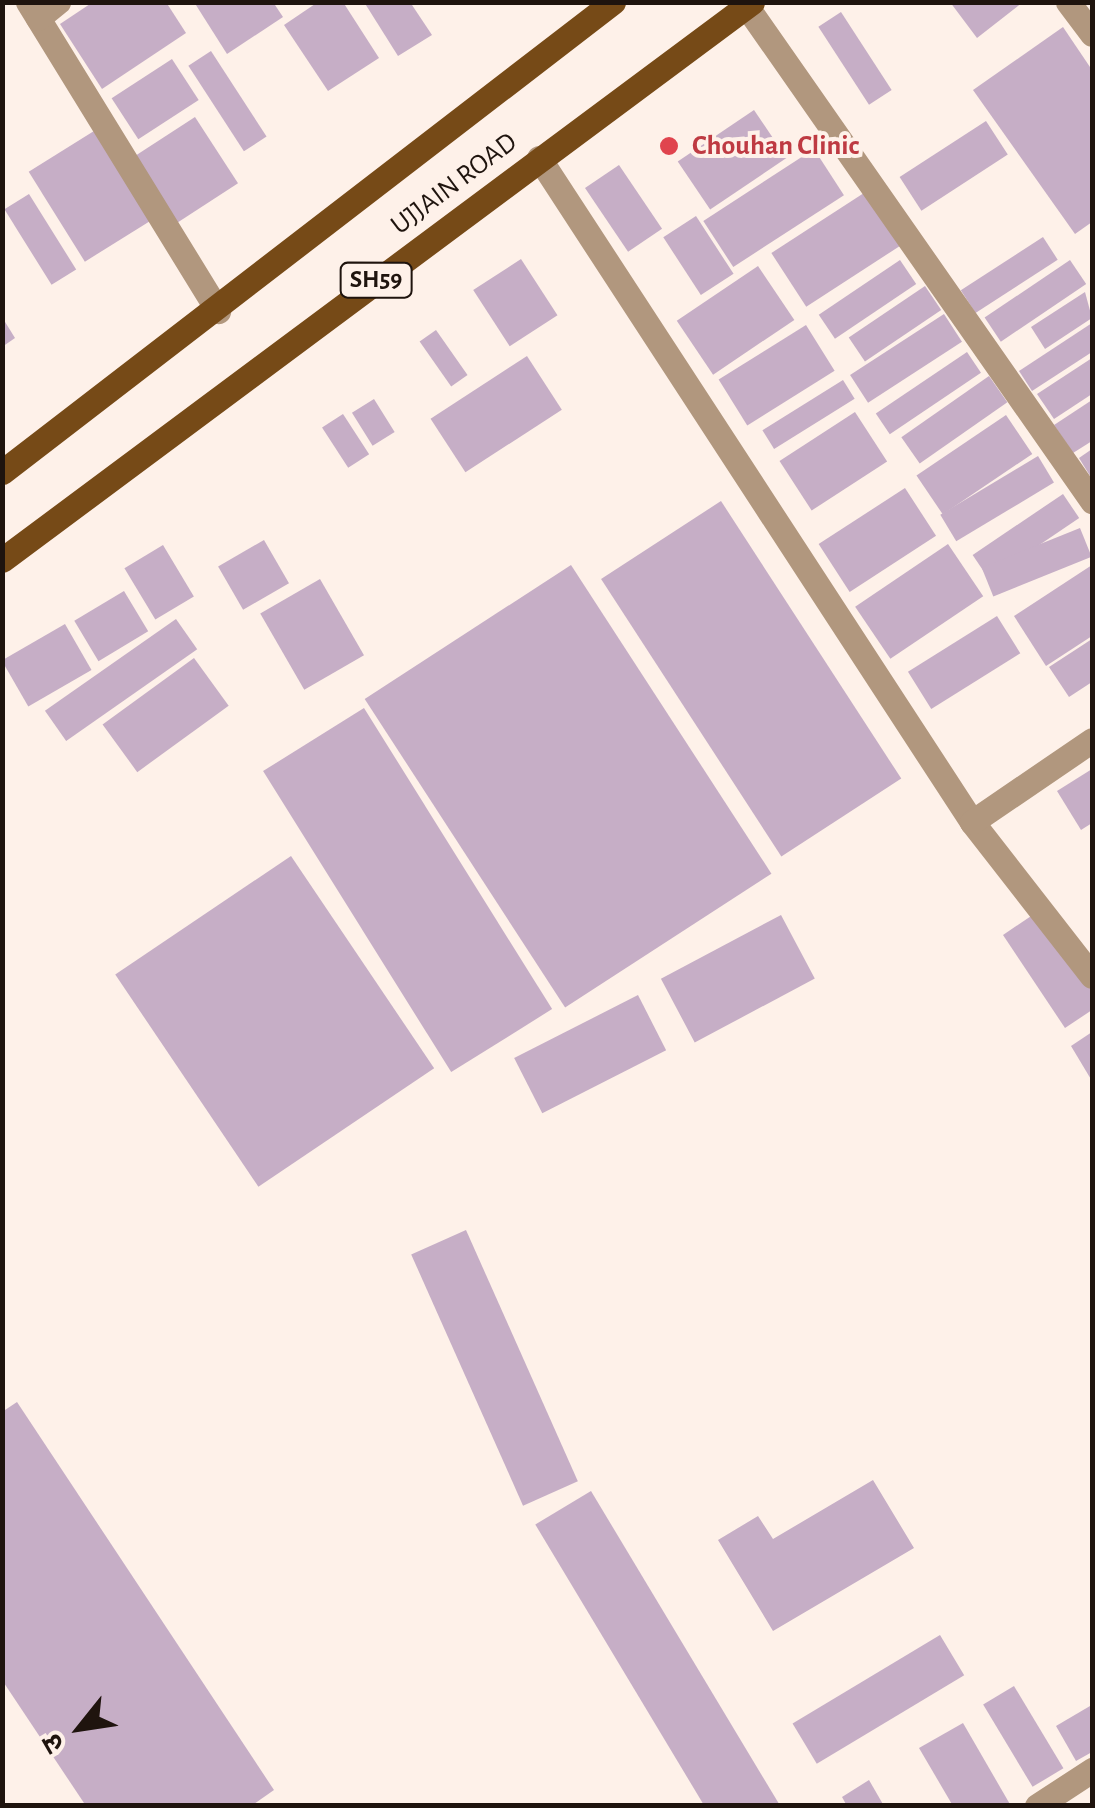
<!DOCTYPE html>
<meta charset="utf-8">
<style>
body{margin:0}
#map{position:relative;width:1095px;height:1808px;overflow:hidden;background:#fef1e9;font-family:"Alegreya Sans","Noto Sans Devanagari",sans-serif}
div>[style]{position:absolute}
.building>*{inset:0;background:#c6aec6;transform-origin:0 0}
.street>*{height:25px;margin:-12.5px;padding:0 12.5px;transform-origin:12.5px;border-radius:12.5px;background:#b1977e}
.primary>*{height:25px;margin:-12.5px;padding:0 12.5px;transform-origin:12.5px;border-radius:12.5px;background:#764a17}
.dots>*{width:28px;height:28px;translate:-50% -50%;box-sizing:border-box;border:5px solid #fef1e9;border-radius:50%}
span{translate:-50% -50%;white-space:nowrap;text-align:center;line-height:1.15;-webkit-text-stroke:8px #fef1e9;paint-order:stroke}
.shield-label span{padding:2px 8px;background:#fef1e9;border:2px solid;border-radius:8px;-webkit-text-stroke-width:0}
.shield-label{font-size:25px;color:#1f140e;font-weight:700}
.health-label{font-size:28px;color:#be3a42;font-weight:700}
.left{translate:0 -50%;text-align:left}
.street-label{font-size:28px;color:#1f140e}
.frame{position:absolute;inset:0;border:5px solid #1f140e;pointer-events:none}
.north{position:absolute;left:30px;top:1678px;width:100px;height:100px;-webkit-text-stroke:8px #fef1e9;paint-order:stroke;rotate:240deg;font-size:28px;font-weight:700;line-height:40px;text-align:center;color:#1f140e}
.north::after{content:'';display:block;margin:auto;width:35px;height:45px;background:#1f140e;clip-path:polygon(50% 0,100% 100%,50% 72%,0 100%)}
</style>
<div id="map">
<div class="building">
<div style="clip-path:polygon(93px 2px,166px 2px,186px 33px,102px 89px,60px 24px)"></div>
<div style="clip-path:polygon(194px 2px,273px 2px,283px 17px,227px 54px)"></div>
<div style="clip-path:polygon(318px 2px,343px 2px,379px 58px,328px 91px,284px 25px)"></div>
<div style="clip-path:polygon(364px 2px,410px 2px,432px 35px,398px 56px)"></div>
<div style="clip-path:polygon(950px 2px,1023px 2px,977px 38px)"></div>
<div style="left:841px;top:12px;width:93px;height:27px;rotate:57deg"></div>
<div style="clip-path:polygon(1063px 27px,1092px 70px,1092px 222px,1075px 234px,973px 90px)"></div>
<div style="left:211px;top:51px;width:102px;height:27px;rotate:57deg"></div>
<div style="left:172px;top:59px;width:49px;height:72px;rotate:57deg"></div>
<div style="left:754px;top:110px;width:58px;height:92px;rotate:56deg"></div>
<div style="left:195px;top:117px;width:79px;height:78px;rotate:57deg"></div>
<div style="left:986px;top:121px;width:40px;height:103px;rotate:57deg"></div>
<div style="left:94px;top:131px;width:106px;height:77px;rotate:58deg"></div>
<div style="left:814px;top:149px;width:55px;height:132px;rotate:57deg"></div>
<div style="left:619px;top:165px;width:77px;height:41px;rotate:56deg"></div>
<div style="left:867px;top:191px;width:64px;height:114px;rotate:57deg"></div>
<div style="left:29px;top:194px;width:89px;height:29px;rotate:58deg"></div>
<div style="left:696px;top:216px;width:69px;height:39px;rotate:57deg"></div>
<div style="left:1043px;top:237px;width:27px;height:98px;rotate:57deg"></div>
<div style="left:521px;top:259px;width:67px;height:57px;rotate:57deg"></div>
<div style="left:900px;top:260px;width:29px;height:98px;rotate:56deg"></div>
<div style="left:1070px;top:260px;width:29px;height:103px;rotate:56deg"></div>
<div style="left:758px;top:266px;width:65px;height:98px;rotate:56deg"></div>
<div style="left:925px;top:286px;width:29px;height:92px;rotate:56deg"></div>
<div style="clip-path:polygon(1085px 292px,1092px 318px,1045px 349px,1031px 327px)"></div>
<div style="left:944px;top:314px;width:33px;height:112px;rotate:57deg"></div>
<div style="clip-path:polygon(2px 317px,15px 338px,2px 347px)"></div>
<div style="clip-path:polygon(1092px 323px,1092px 352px,1032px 391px,1019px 371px)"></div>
<div style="left:806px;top:325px;width:54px;height:103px;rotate:58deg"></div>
<div style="left:436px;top:330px;width:55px;height:20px;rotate:55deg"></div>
<div style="left:967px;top:352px;width:25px;height:110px;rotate:56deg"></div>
<div style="left:527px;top:356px;width:64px;height:115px;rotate:57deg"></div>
<div style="clip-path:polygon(1092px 358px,1092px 394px,1054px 419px,1037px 394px)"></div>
<div style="left:989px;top:376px;width:32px;height:107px;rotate:55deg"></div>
<div style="left:843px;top:380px;width:22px;height:95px;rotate:58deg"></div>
<div style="left:374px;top:399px;width:39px;height:26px;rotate:58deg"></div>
<div style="clip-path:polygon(1092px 400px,1092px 441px,1073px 453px,1054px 425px)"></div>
<div style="left:855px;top:412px;width:59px;height:90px;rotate:57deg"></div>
<div style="left:343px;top:414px;width:48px;height:25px;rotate:57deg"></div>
<div style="left:1006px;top:415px;width:47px;height:108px;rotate:56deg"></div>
<div style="clip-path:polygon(1092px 449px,1092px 479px,1079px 458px)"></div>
<div style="left:1038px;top:456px;width:31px;height:114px;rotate:59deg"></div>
<div style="left:905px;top:488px;width:57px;height:103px;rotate:57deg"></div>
<div style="left:1063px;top:494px;width:29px;height:109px;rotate:56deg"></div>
<div style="left:721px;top:501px;width:331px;height:143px;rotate:57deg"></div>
<div style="left:1080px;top:528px;width:31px;height:106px;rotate:68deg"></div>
<div style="left:264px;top:540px;width:50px;height:53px;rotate:60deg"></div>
<div style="left:948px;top:544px;width:63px;height:112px;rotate:56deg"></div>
<div style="left:163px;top:545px;width:60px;height:45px;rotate:59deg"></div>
<div style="left:571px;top:565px;width:368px;height:246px;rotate:57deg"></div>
<div style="clip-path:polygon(1092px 565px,1092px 636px,1046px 666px,1014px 616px)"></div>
<div style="left:320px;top:579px;width:88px;height:69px;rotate:60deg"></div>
<div style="left:124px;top:591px;width:47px;height:58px;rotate:59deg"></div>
<div style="left:997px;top:616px;width:44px;height:105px;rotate:58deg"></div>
<div style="left:176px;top:619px;width:37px;height:160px;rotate:55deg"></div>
<div style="left:65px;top:624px;width:53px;height:73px;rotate:60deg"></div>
<div style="clip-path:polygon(1092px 639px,1092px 682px,1069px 697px,1049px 667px)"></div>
<div style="left:194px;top:658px;width:59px;height:113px;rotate:54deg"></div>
<div style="left:364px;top:708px;width:355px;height:119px;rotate:58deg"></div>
<div style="clip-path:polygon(1092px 769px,1092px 823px,1081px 830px,1057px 791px)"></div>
<div style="left:291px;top:856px;width:256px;height:212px;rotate:56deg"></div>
<div style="clip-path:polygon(1040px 910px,1092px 989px,1092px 1010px,1065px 1028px,1003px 935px)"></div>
<div style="left:781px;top:915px;width:72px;height:136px;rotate:62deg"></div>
<div style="left:638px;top:995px;width:62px;height:139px;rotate:63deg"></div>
<div style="clip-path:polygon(1092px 1032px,1092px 1081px,1071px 1046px)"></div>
<div style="left:466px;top:1230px;width:275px;height:60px;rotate:66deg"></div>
<div style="clip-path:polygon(17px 1402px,274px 1790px,251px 1806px,86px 1806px,2px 1680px,2px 1412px)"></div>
<div style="clip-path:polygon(873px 1480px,914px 1548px,773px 1631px,718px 1540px,758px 1516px,773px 1539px)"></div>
<div style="left:591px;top:1491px;width:367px;height:65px;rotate:59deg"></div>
<div style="left:940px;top:1635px;width:47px;height:172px;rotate:59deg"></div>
<div style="left:1014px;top:1686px;width:96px;height:36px;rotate:59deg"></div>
<div style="clip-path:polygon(1090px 1706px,1092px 1752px,1076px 1761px,1056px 1726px)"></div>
<div style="clip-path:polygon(963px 1723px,1011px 1806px,953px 1806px,919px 1748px)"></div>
<div style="clip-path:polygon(869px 1780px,884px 1806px,847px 1806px,842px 1797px)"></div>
</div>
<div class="street">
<div style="left:28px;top:2px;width:363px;rotate:58.4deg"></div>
<div style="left:1068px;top:2px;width:40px;rotate:53deg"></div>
<div style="left:747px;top:7px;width:603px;rotate:55.07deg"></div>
<div style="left:38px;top:18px;width:26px;rotate:-39deg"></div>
<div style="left:539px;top:158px;width:793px;rotate:56.89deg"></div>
<div style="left:972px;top:822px;width:195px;rotate:52.1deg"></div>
<div style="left:972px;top:822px;width:145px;rotate:-34.3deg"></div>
<div style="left:1037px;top:1806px;width:66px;rotate:-33.2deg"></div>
</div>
<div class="primary">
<div style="left:2px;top:472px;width:771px;rotate:-37.57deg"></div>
<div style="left:2px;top:560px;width:935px;rotate:-36.65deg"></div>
</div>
<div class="dots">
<div style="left:669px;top:146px;background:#e0444e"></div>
</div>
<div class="shield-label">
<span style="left:376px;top:280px">SH59</span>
</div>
<div class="health-label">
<span class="left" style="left:692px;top:146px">Chouhan Clinic</span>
</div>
<div class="street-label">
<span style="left:454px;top:184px;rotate:-37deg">UJJAIN ROAD</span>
</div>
<div class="frame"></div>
<div class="north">उ</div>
</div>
